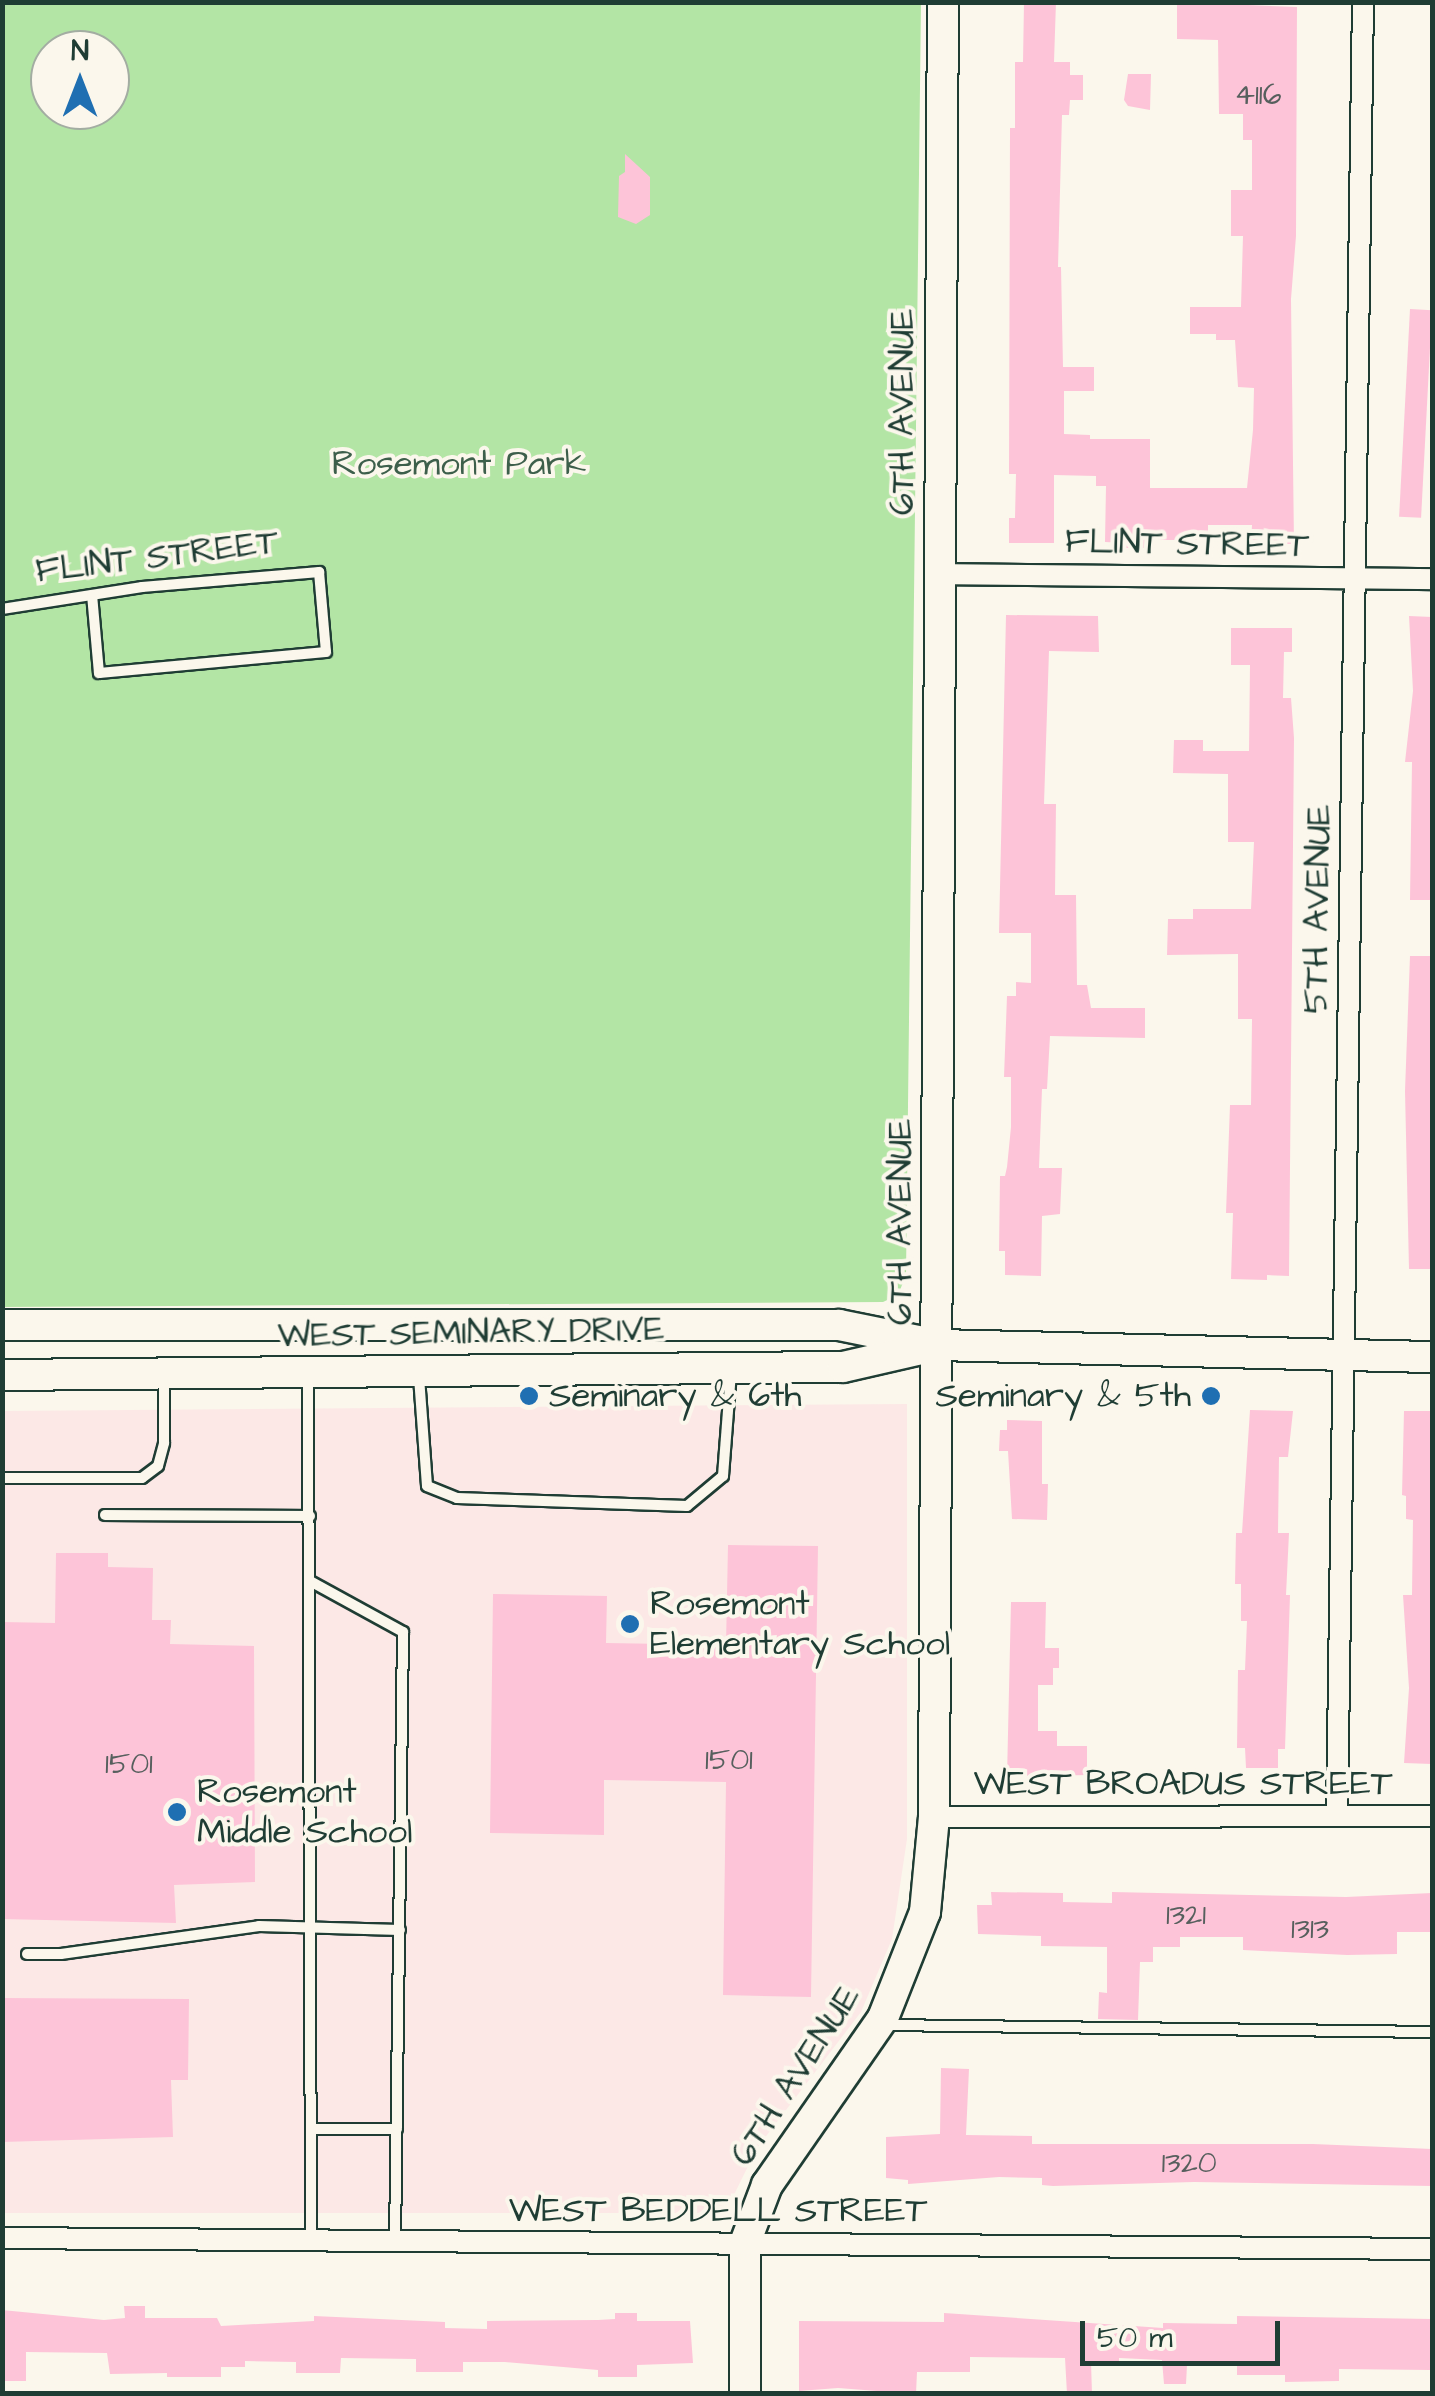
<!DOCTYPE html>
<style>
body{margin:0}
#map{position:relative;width:1435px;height:2396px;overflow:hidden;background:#fbf7ec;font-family:"Architects Daughter",sans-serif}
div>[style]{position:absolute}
.built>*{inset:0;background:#fce8e6}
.green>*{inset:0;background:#b3e5a5}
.building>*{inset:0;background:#fdc4d8;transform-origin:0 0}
.roads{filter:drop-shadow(2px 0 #1f3d34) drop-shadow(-2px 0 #1f3d34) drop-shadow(0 2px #1f3d34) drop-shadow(0 -2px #1f3d34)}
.lane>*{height:10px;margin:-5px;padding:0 5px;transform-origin:5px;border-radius:5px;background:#fbf7ec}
.street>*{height:20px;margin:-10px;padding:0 10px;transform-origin:10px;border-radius:10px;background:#fbf7ec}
.secondary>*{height:30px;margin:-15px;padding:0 15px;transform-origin:15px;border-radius:15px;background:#fbf7ec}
.dots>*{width:28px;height:28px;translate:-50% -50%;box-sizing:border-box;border:5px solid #fbf7ec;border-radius:50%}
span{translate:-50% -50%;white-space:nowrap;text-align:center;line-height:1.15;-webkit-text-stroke:8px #fbf7ec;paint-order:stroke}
.number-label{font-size:30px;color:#565f5d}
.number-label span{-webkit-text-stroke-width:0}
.street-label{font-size:35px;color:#1f3d34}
.park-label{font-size:35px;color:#3d5f4b}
.poi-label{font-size:35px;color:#1f3d34}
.left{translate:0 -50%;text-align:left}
.right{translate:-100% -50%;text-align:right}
.frame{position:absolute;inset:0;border:5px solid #1f3d34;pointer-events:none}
.north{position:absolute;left:30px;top:30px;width:100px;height:100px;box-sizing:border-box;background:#fbf7ec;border:2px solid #a3ada2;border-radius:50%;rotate:0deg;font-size:28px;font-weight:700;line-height:40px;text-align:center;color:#1f3d34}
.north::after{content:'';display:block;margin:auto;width:35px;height:45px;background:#1f6fb2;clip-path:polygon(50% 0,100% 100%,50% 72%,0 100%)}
.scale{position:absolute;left:1080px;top:2321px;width:200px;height:45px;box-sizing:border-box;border:5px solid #1f3d34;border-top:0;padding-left:12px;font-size:30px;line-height:35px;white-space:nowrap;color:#1f3d34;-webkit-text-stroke:8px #fbf7ec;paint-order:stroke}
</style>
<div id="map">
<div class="built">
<div style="clip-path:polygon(907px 1404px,907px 1839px,892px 1939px,861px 2012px,757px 2148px,725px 2213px,3px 2213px,3px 1411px)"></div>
</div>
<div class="green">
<div style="clip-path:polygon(evenodd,3px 3px,921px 3px,906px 1275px,898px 1295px,883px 1302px,3px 1307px,3px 3px,50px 50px,110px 50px,110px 110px,50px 110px,50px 50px)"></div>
</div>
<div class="building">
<div style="clip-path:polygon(1024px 2px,1056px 2px,1054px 62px,1070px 62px,1070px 75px,1083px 75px,1083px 100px,1070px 100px,1069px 115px,1062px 115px,1058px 267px,1061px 267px,1063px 367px,1094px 367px,1094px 391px,1064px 391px,1064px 434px,1090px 435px,1090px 439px,1150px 439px,1150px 488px,1247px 488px,1253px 430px,1254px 388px,1238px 387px,1235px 340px,1216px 340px,1216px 334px,1190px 334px,1190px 307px,1241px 307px,1243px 236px,1231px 236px,1231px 190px,1252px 190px,1252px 140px,1243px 140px,1243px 114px,1219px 114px,1218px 40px,1177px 39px,1177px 2px,1297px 7px,1296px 236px,1291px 299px,1294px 544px,1251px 543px,1252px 525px,1208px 525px,1208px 540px,1149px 540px,1148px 548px,1124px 548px,1124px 543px,1105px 542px,1106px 486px,1096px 486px,1096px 476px,1054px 475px,1054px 543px,1009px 543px,1009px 518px,1015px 518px,1016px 474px,1009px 474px,1010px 128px,1015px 128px,1015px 62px,1023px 62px)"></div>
<div style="clip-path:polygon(1128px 74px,1151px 74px,1150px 110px,1128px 106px,1124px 100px)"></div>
<div style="clip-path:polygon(625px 154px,650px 177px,650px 215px,636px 224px,618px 217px,619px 176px,625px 172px)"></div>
<div style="left:1410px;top:309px;width:22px;height:208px;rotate:3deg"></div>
<div style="clip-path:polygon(1006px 615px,1098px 616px,1099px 652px,1049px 651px,1044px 804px,1056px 804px,1055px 895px,1076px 895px,1077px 985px,1087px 985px,1091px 1008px,1145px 1008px,1145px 1038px,1050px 1036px,1047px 1089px,1042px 1089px,1039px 1168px,1062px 1168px,1060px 1214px,1042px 1216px,1041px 1276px,1005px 1275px,1005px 1251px,999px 1251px,1000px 1176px,1005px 1176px,1007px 1167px,1011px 1127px,1011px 1077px,1004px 1077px,1007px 996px,1016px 996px,1016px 982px,1031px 983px,1031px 933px,999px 933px)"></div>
<div style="clip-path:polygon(1409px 616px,1432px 617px,1432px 900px,1410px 900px,1412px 762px,1405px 762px,1413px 691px)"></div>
<div style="clip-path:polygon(1231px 628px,1292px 628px,1292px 652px,1284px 652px,1283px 698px,1291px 698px,1294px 738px,1289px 1276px,1267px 1275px,1267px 1280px,1231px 1279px,1233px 1213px,1226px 1213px,1230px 1105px,1251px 1105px,1252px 1019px,1238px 1019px,1238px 954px,1167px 955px,1168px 919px,1193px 919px,1193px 909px,1251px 909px,1254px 842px,1228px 842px,1228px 774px,1173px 773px,1174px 740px,1203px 740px,1203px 751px,1249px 751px,1250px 665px,1231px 665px)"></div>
<div style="clip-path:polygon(1410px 956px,1432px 956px,1432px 1269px,1409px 1269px,1405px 1091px)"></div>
<div style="clip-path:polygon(1250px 1410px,1293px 1411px,1288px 1457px,1279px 1457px,1278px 1533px,1289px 1533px,1286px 1595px,1290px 1595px,1285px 1749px,1278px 1749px,1278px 1768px,1246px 1768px,1245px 1748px,1237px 1748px,1238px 1670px,1245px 1670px,1247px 1621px,1241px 1621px,1241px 1584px,1235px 1584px,1236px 1533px,1242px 1533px)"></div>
<div style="clip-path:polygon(1404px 1411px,1432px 1411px,1432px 1764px,1404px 1763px,1409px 1688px,1403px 1595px,1412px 1595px,1413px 1520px,1406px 1519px,1406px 1496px,1402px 1495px)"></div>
<div style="clip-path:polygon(1007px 1420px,1042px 1421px,1042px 1484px,1048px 1484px,1047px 1520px,1012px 1519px,1008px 1451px,999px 1451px,1000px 1430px,1007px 1430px)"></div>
<div style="clip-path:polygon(728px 1545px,818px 1546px,811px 1997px,723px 1995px,726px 1782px,604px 1780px,604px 1835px,490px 1833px,493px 1594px,607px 1596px,606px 1643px,726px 1645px)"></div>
<div style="clip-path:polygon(56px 1553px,108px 1553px,108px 1567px,153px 1568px,152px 1620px,171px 1620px,170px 1644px,254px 1646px,255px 1882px,174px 1885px,176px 1923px,2px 1919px,2px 1622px,55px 1623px)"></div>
<div style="clip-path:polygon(1011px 1602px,1046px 1602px,1045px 1648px,1059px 1648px,1059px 1668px,1053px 1668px,1053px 1685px,1038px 1685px,1038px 1731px,1057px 1731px,1057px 1746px,1087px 1746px,1087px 1775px,1007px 1777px)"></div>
<div style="clip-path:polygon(991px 1892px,1063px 1893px,1063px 1902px,1112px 1903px,1112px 1892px,1346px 1897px,1432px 1893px,1432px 1932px,1397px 1932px,1397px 1954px,1347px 1955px,1243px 1950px,1243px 1937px,1180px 1937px,1180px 1947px,1153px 1947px,1153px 1962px,1140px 1962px,1138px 2020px,1098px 2019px,1099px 1992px,1107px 1993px,1107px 1947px,1041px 1946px,1041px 1936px,978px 1934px,977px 1905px,992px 1905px)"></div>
<div style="clip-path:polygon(2px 1998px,189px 1999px,188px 2080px,171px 2080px,173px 2137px,2px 2142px)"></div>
<div style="clip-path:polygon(941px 2068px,969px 2069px,966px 2135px,1032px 2136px,1032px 2144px,1313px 2144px,1432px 2149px,1432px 2186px,1194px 2182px,1053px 2186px,1042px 2185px,1042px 2178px,999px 2177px,908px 2184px,908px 2180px,886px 2178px,886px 2137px,940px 2134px)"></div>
<div style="clip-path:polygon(124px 2306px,145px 2306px,145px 2318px,217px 2318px,221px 2326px,314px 2321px,314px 2316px,445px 2322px,445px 2328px,487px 2329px,487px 2321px,598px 2320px,615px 2319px,615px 2313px,637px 2313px,637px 2321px,690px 2321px,693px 2363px,637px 2365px,637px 2377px,598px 2377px,598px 2370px,505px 2362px,463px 2362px,463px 2372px,416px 2372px,416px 2359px,341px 2358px,340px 2373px,296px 2373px,296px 2362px,245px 2361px,245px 2367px,221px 2367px,221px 2377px,167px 2377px,167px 2373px,110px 2374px,107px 2353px,26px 2352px,26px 2381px,2px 2381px,2px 2310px,104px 2320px,125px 2318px)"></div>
<div style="clip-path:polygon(944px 2313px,1163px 2328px,1163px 2323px,1237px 2324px,1237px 2316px,1432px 2319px,1432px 2359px,1430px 2370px,1339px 2369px,1339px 2381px,1285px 2382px,1285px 2375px,1237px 2375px,1237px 2365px,1187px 2365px,1186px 2384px,1164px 2384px,1162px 2360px,1119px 2358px,1119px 2363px,1091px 2362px,1092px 2394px,1067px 2394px,1065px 2358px,970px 2357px,970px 2372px,917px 2372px,916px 2394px,838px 2388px,799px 2391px,799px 2321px,944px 2322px)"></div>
</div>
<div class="roads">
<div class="lane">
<div style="left:2px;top:609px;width:142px;rotate:-8.9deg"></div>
<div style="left:142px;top:587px;width:178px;rotate:-4.8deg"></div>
<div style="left:319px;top:572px;width:80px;rotate:85deg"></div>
<div style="left:326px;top:652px;width:228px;rotate:174.7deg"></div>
<div style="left:99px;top:673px;width:78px;rotate:-95.1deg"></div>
<div style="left:308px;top:1376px;width:864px;rotate:89.8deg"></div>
<div style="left:419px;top:1377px;width:109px;rotate:85.8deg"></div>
<div style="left:427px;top:1486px;width:32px;rotate:22deg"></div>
<div style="left:457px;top:1498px;width:230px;rotate:2deg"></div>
<div style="left:687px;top:1506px;width:47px;rotate:-39.8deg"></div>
<div style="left:723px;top:1476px;width:103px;rotate:-85.6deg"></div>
<div style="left:2px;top:1478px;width:140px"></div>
<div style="left:142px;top:1478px;width:20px;rotate:-37deg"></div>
<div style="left:158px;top:1466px;width:24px;rotate:-75deg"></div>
<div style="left:164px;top:1443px;width:66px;rotate:-90deg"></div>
<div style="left:105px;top:1515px;width:205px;rotate:0.3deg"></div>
<div style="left:310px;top:1581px;width:106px;rotate:28.7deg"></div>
<div style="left:403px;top:1632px;width:608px;rotate:90.75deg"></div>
<div style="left:27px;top:1954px;width:34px"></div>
<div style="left:61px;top:1954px;width:200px;rotate:-8deg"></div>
<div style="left:259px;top:1926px;width:141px;rotate:1.6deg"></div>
<div style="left:884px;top:2025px;width:548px;rotate:0.73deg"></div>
<div style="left:312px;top:2129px;width:85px"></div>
</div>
<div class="street">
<div style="left:940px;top:574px;width:492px;rotate:0.6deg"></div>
<div style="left:1337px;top:1816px;width:1814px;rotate:-89.18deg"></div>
<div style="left:934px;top:1817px;width:498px;rotate:-0.1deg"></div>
<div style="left:2px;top:2238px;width:1430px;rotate:0.44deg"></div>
</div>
<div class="secondary">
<div style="left:2px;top:1325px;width:837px"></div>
<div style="left:839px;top:1325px;width:101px;rotate:11.4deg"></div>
<div style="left:938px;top:1345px;width:494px;rotate:1.4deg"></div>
<div style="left:2px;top:1375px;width:841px;rotate:-0.55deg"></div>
<div style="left:843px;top:1367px;width:85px;rotate:-12.9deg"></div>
<div style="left:745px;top:2394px;width:151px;rotate:-90deg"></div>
<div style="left:745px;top:2243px;width:62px;rotate:-69.2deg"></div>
<div style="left:767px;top:2185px;width:203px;rotate:-55.2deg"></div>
<div style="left:883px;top:2018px;width:114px;rotate:-68.4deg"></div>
<div style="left:925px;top:1912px;width:95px;rotate:-84.6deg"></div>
<div style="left:934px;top:1817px;width:1815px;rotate:-89.72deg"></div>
</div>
</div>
<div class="dots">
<div style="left:529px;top:1396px;background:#1f6fb2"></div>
<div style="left:1211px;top:1396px;background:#1f6fb2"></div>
<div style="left:630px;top:1624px;background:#1f6fb2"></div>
<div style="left:177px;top:1812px;background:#1f6fb2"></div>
</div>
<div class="number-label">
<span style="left:1258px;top:95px">4116</span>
<span style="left:729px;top:1760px">1501</span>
<span style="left:129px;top:1764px">1501</span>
<span style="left:1186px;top:1915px">1321</span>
<span style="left:1310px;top:1929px">1313</span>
<span style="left:1189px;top:2163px">1320</span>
</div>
<div class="street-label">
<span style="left:903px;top:412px;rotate:-90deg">6TH AVENUE</span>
<span style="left:1187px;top:544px;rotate:1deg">FLINT STREET</span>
<span style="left:157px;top:557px;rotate:-7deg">FLINT STREET</span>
<span style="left:1318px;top:909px;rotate:-89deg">5TH AVENUE</span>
<span style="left:901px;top:1222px;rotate:-90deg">6TH AVENUE</span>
<span style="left:471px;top:1333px;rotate:-1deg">WEST SEMINARY DRIVE</span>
<span style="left:1183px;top:1784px">WEST BROADUS STREET</span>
<span style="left:796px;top:2076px;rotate:-57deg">6TH AVENUE</span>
<span style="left:718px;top:2211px">WEST BEDDELL STREET</span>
</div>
<div class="park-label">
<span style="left:459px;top:464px">Rosemont Park</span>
</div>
<div class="poi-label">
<span class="left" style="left:549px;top:1396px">Seminary &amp; 6th</span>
<span class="right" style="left:1191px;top:1396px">Seminary &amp; 5th</span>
<span class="left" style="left:650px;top:1624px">Rosemont<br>Elementary School</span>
<span class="left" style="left:197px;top:1812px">Rosemont<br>Middle School</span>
</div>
<div class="frame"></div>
<div class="north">N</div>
<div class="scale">50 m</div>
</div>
